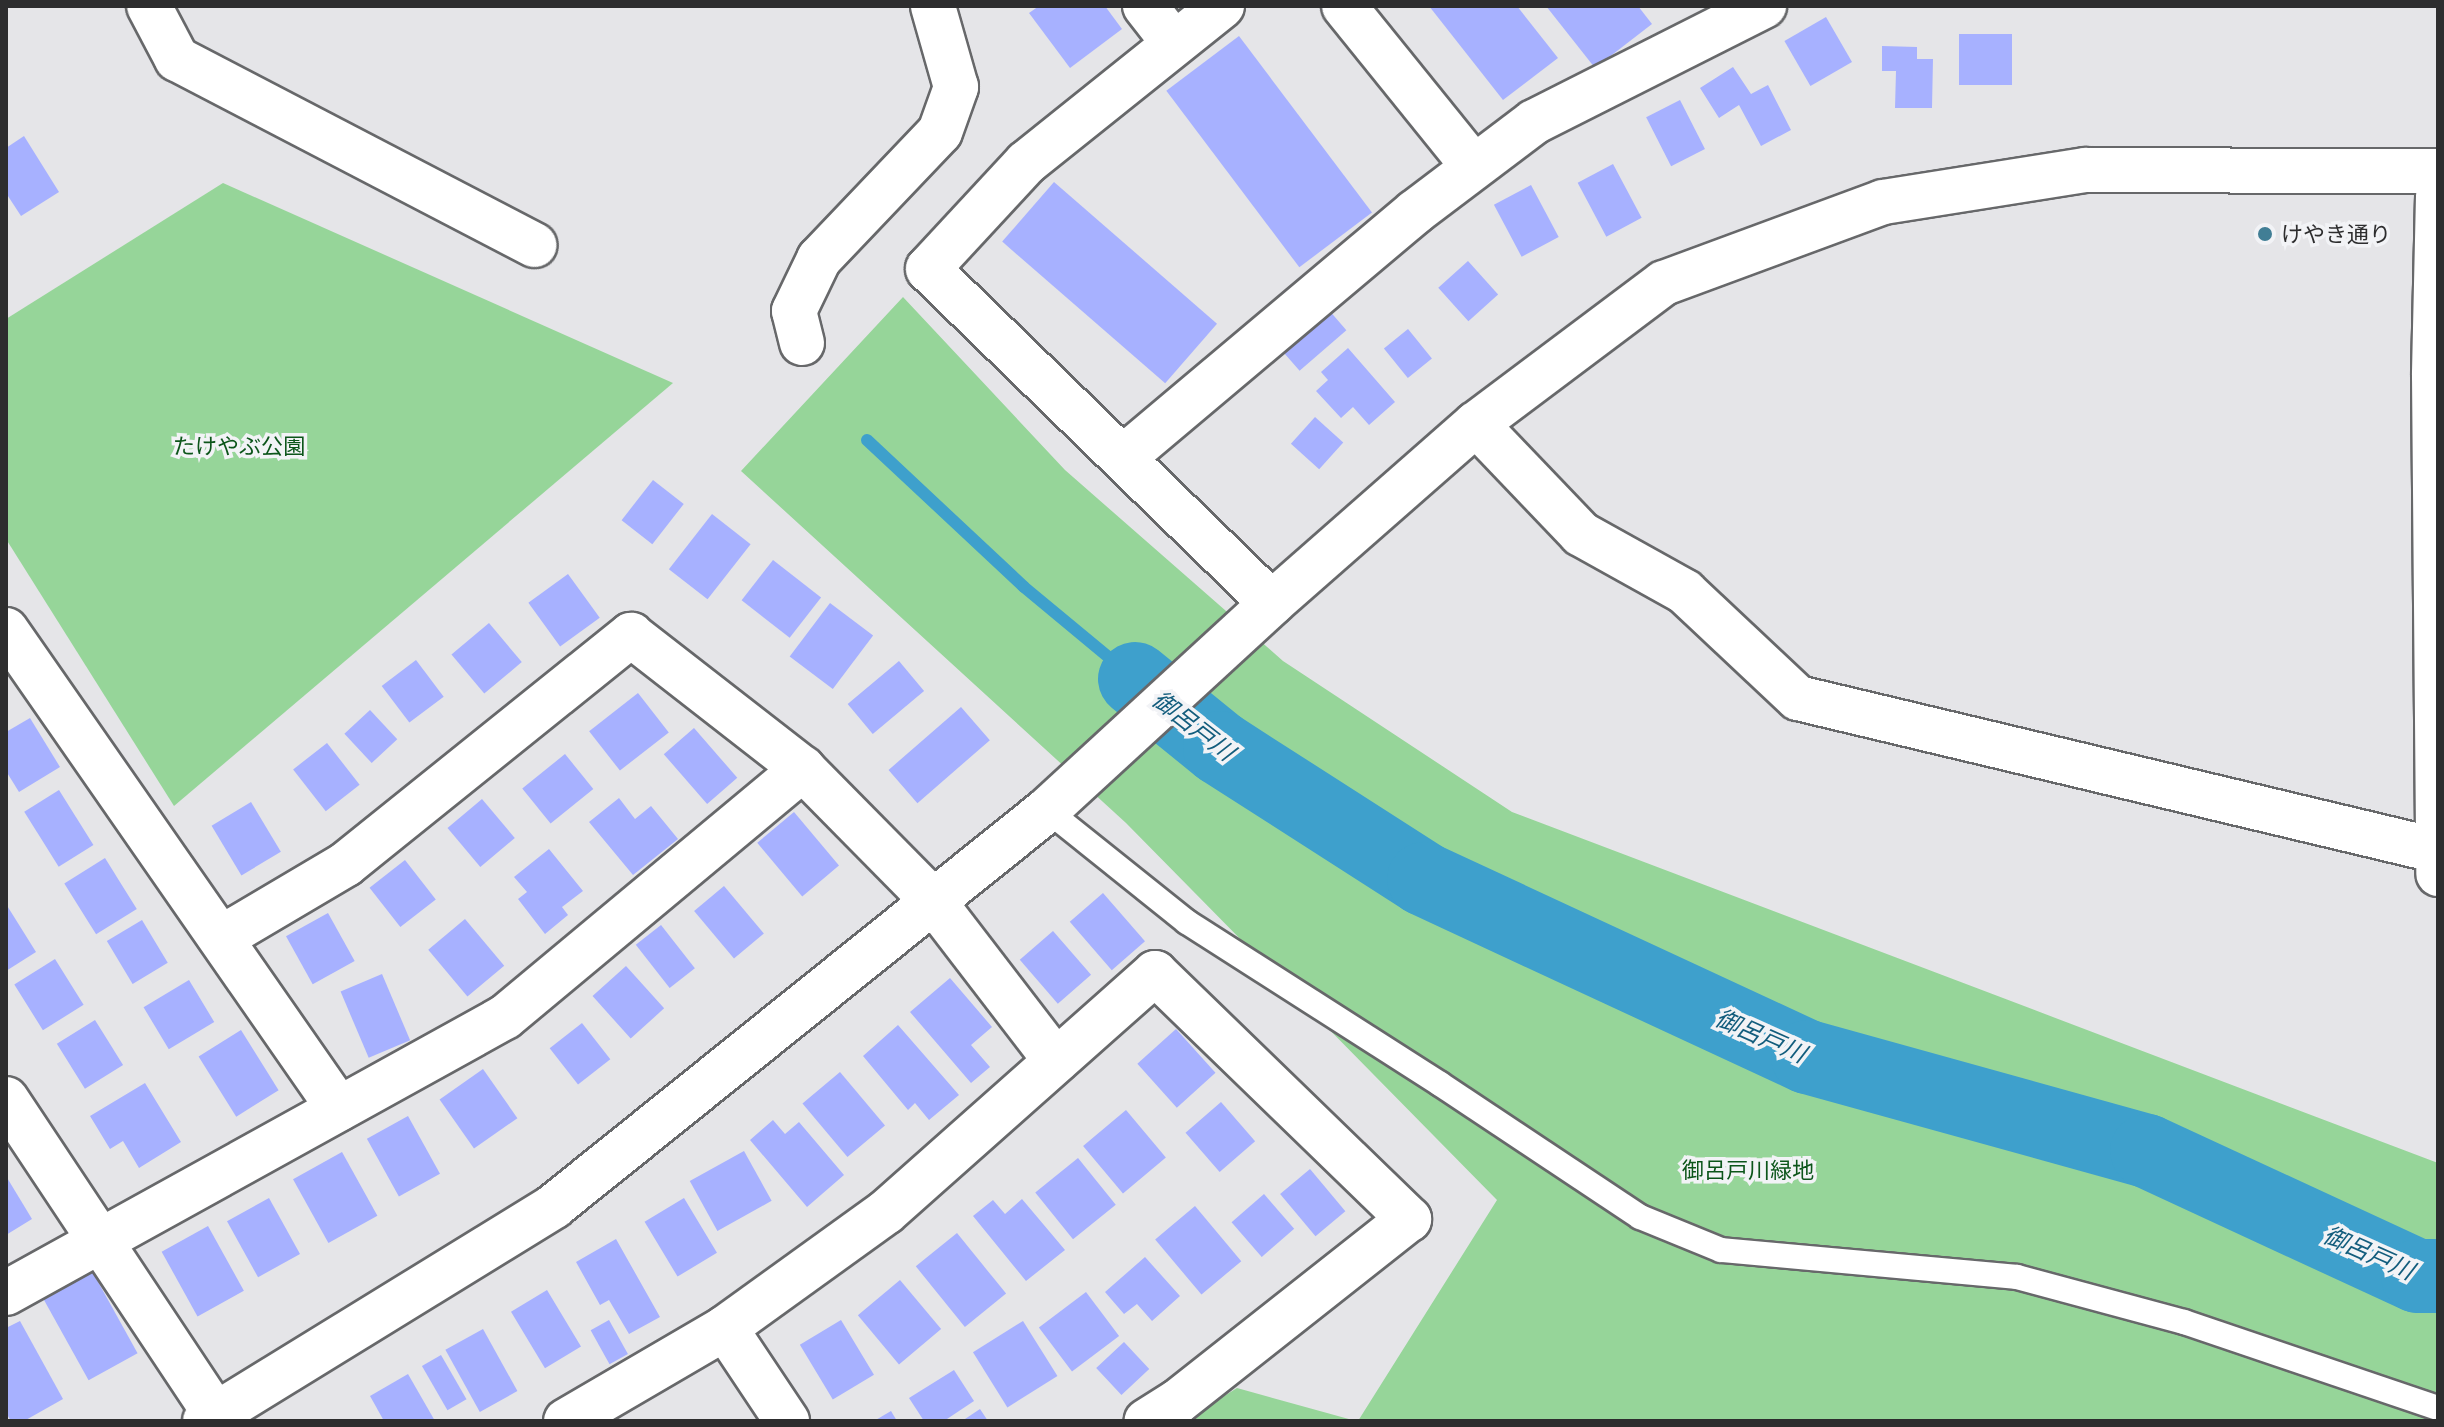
<!DOCTYPE html>
<meta charset="utf-8">
<style>
body{margin:0}
#map{position:relative;width:2444px;height:1427px;overflow:hidden;background:#e5e5e8;font-family:"Noto Sans","Noto Sans JP",sans-serif}
div>[style]{position:absolute}
.green>*{inset:0;background:#96d599}
.stream>*{height:12px;margin:-6px;padding:0 6px;transform-origin:6px;border-radius:6px;background:#3ea0cc}
.river>*{height:74px;margin:-37px;padding:0 37px;transform-origin:37px;border-radius:37px;background:#3ea0cc}
.building>*{inset:0;background:#a7b1ff;transform-origin:0 0}
.roads{filter:drop-shadow(2px 0 #67686a) drop-shadow(-2px 0 #67686a) drop-shadow(0 2px #67686a) drop-shadow(0 -2px #67686a)}
.service>*{height:24px;margin:-12px;padding:0 12px;transform-origin:12px;border-radius:12px;background:#fff}
.minor>*{height:44px;margin:-22px;padding:0 22px;transform-origin:22px;border-radius:22px;background:#fff}
.tertiary>*{height:44px;margin:-22px;padding:0 22px;transform-origin:22px;border-radius:22px;background:#fff}
.dots>*{width:22px;height:22px;translate:-50% -50%;box-sizing:border-box;border:4px solid #f2f3f6;border-radius:50%}
span{translate:-50% -50%;white-space:nowrap;text-align:center;line-height:1.15;-webkit-text-stroke:7px #f2f3f6;paint-order:stroke}
.poi-label{font-size:22px;color:#2d2d2e}
.left{translate:0 -50%;text-align:left}
.park-label{font-size:22px;color:#0c551a}
.water-label{font-size:24px;color:#135d7d;font-style:italic}
.frame{position:absolute;inset:0;border:8px solid #2d2d2e;pointer-events:none}
</style>
<div id="map">
<div class="green">
<div style="clip-path:polygon(223px 183px,673px 383px,174px 806px,6px 539px,6px 319px)"></div>
<div style="clip-path:polygon(903px 297px,1065px 470px,1283px 661px,1512px 812px,2438px 1163px,2438px 1421px,1358px 1421px,1497px 1200px,1126px 823px,741px 471px)"></div>
<div style="clip-path:polygon(1237px 1388px,1356px 1421px,1184px 1421px)"></div>
</div>
<div class="stream">
<div style="left:867px;top:440px;width:215px;rotate:43.1deg"></div>
<div style="left:1024px;top:587px;width:144px;rotate:39.7deg"></div>
</div>
<div class="river">
<div style="left:1135px;top:679px;width:109px;rotate:39.1deg"></div>
<div style="left:1220px;top:748px;width:242px;rotate:32.7deg"></div>
<div style="left:1424px;top:879px;width:423px;rotate:24.9deg"></div>
<div style="left:1808px;top:1057px;width:352px;rotate:15.5deg"></div>
<div style="left:2147px;top:1151px;width:298px;rotate:24.8deg"></div>
<div style="left:2418px;top:1276px;width:20px"></div>
</div>
<div class="building">
<div style="clip-path:polygon(1039px 6px,1105px 6px,1122px 29px,1070px 68px,1029px 13px)"></div>
<div style="clip-path:polygon(1429px 6px,1517px 6px,1558px 58px,1503px 100px)"></div>
<div style="clip-path:polygon(1546px 6px,1638px 6px,1652px 24px,1595px 68px)"></div>
<div style="left:1826px;top:17px;width:52px;height:48px;rotate:60deg"></div>
<div style="left:1959px;top:34px;width:53px;height:51px"></div>
<div style="left:1239px;top:36px;width:221px;height:91px;rotate:53deg"></div>
<div style="clip-path:polygon(1882px 46px,1917px 47px,1917px 59px,1933px 59px,1932px 108px,1895px 108px,1896px 71px,1882px 71px)"></div>
<div style="clip-path:polygon(1733px 67px,1751px 94px,1768px 85px,1791px 130px,1761px 146px,1739px 105px,1719px 118px,1700px 88px)"></div>
<div style="left:1680px;top:100px;width:55px;height:38px;rotate:63deg"></div>
<div style="clip-path:polygon(24px 136px,59px 192px,21px 216px,6px 193px,6px 148px)"></div>
<div style="left:1613px;top:164px;width:61px;height:40px;rotate:62deg"></div>
<div style="left:1054px;top:182px;width:216px;height:79px;rotate:41deg"></div>
<div style="left:1531px;top:185px;width:59px;height:42px;rotate:62deg"></div>
<div style="left:1468px;top:261px;width:45px;height:40px;rotate:48deg"></div>
<div style="left:1328px;top:309px;width:28px;height:62px;rotate:49deg"></div>
<div style="left:1408px;top:329px;width:38px;height:31px;rotate:51deg"></div>
<div style="clip-path:polygon(1348px 348px,1395px 402px,1369px 425px,1353px 407px,1341px 418px,1316px 391px,1328px 380px,1321px 372px)"></div>
<div style="left:1315px;top:417px;width:38px;height:36px;rotate:42deg"></div>
<div style="left:653px;top:480px;width:39px;height:51px;rotate:38deg"></div>
<div style="left:712px;top:514px;width:49px;height:70px;rotate:38deg"></div>
<div style="left:773px;top:560px;width:61px;height:51px;rotate:38deg"></div>
<div style="left:568px;top:574px;width:54px;height:49px;rotate:54deg"></div>
<div style="left:830px;top:603px;width:54px;height:67px;rotate:37deg"></div>
<div style="left:489px;top:623px;width:51px;height:49px;rotate:50deg"></div>
<div style="left:416px;top:660px;width:46px;height:43px;rotate:53deg"></div>
<div style="left:899px;top:661px;width:39px;height:67px;rotate:50deg"></div>
<div style="left:638px;top:693px;width:50px;height:62px;rotate:52deg"></div>
<div style="left:961px;top:707px;width:44px;height:96px;rotate:49deg"></div>
<div style="left:370px;top:710px;width:40px;height:35px;rotate:47deg"></div>
<div style="clip-path:polygon(30px 718px,60px 767px,19px 792px,6px 771px,6px 732px)"></div>
<div style="left:694px;top:728px;width:66px;height:40px;rotate:49deg"></div>
<div style="left:327px;top:743px;width:53px;height:43px;rotate:52deg"></div>
<div style="left:565px;top:754px;width:45px;height:55px;rotate:51deg"></div>
<div style="left:59px;top:790px;width:65px;height:41px;rotate:58deg"></div>
<div style="clip-path:polygon(619px 798px,635px 819px,651px 806px,678px 839px,633px 875px,589px 822px)"></div>
<div style="left:482px;top:799px;width:51px;height:45px;rotate:50deg"></div>
<div style="left:251px;top:802px;width:58px;height:46px;rotate:59deg"></div>
<div style="left:794px;top:812px;width:70px;height:48px;rotate:50deg"></div>
<div style="clip-path:polygon(549px 849px,583px 891px,562px 907px,568px 915px,545px 934px,518px 899px,527px 892px,514px 877px)"></div>
<div style="left:105px;top:858px;width:60px;height:48px;rotate:58deg"></div>
<div style="left:405px;top:860px;width:50px;height:45px;rotate:52deg"></div>
<div style="left:724px;top:886px;width:62px;height:39px;rotate:50deg"></div>
<div style="left:1103px;top:893px;width:64px;height:44px;rotate:49deg"></div>
<div style="clip-path:polygon(6px 904px,36px 952px,6px 971px)"></div>
<div style="left:328px;top:913px;width:55px;height:48px;rotate:61deg"></div>
<div style="left:465px;top:919px;width:61px;height:48px;rotate:50deg"></div>
<div style="left:142px;top:920px;width:50px;height:41px;rotate:59deg"></div>
<div style="left:661px;top:925px;width:55px;height:32px;rotate:52deg"></div>
<div style="left:1053px;top:931px;width:58px;height:44px;rotate:49deg"></div>
<div style="left:55px;top:959px;width:54px;height:48px;rotate:58deg"></div>
<div style="left:626px;top:966px;width:57px;height:45px;rotate:48deg"></div>
<div style="left:382px;top:974px;width:72px;height:45px;rotate:67deg"></div>
<div style="clip-path:polygon(950px 978px,992px 1027px,971px 1045px,990px 1067px,971px 1083px,910px 1012px)"></div>
<div style="left:189px;top:980px;width:49px;height:53px;rotate:59deg"></div>
<div style="left:95px;top:1020px;width:53px;height:45px;rotate:58deg"></div>
<div style="left:582px;top:1023px;width:46px;height:41px;rotate:52deg"></div>
<div style="clip-path:polygon(898px 1025px,959px 1095px,929px 1120px,915px 1103px,908px 1110px,863px 1056px)"></div>
<div style="left:1176px;top:1029px;width:59px;height:52px;rotate:48deg"></div>
<div style="left:241px;top:1030px;width:71px;height:50px;rotate:58deg"></div>
<div style="left:483px;top:1069px;width:60px;height:53px;rotate:55deg"></div>
<div style="left:840px;top:1072px;width:70px;height:49px;rotate:50deg"></div>
<div style="clip-path:polygon(145px 1083px,181px 1142px,139px 1168px,123px 1141px,110px 1149px,90px 1116px)"></div>
<div style="left:1221px;top:1102px;width:52px;height:47px;rotate:49deg"></div>
<div style="left:1126px;top:1110px;width:62px;height:56px;rotate:50deg"></div>
<div style="left:408px;top:1116px;width:66px;height:47px;rotate:61deg"></div>
<div style="clip-path:polygon(773px 1120px,785px 1134px,799px 1122px,844px 1175px,807px 1207px,750px 1140px)"></div>
<div style="left:744px;top:1151px;width:57px;height:62px;rotate:61deg"></div>
<div style="left:342px;top:1152px;width:73px;height:56px;rotate:61deg"></div>
<div style="left:1078px;top:1158px;width:60px;height:55px;rotate:51deg"></div>
<div style="left:1310px;top:1169px;width:55px;height:39px;rotate:50deg"></div>
<div style="clip-path:polygon(6px 1176px,32px 1219px,6px 1235px)"></div>
<div style="left:1264px;top:1194px;width:46px;height:43px;rotate:49deg"></div>
<div style="left:269px;top:1198px;width:64px;height:48px;rotate:61deg"></div>
<div style="left:684px;top:1198px;width:64px;height:46px;rotate:59deg"></div>
<div style="clip-path:polygon(1022px 1199px,1065px 1250px,1026px 1281px,973px 1216px,993px 1200px,1005px 1214px)"></div>
<div style="left:1195px;top:1206px;width:72px;height:52px;rotate:50deg"></div>
<div style="left:208px;top:1226px;width:74px;height:53px;rotate:61deg"></div>
<div style="left:957px;top:1233px;width:78px;height:53px;rotate:51deg"></div>
<div style="clip-path:polygon(616px 1239px,660px 1317px,629px 1334px,609px 1300px,600px 1305px,576px 1262px)"></div>
<div style="clip-path:polygon(1145px 1257px,1180px 1296px,1152px 1321px,1137px 1304px,1124px 1314px,1105px 1292px)"></div>
<div style="left:92px;top:1271px;width:94px;height:56px;rotate:61deg"></div>
<div style="left:900px;top:1280px;width:64px;height:55px;rotate:50deg"></div>
<div style="left:547px;top:1290px;width:66px;height:42px;rotate:59deg"></div>
<div style="left:1086px;top:1292px;width:55px;height:59px;rotate:53deg"></div>
<div style="left:609px;top:1320px;width:39px;height:21px;rotate:61deg"></div>
<div style="left:841px;top:1320px;width:64px;height:48px;rotate:59deg"></div>
<div style="clip-path:polygon(20px 1321px,63px 1399px,24px 1421px,11px 1421px,6px 1413px,6px 1328px)"></div>
<div style="left:1023px;top:1321px;width:65px;height:59px;rotate:58deg"></div>
<div style="left:483px;top:1329px;width:71px;height:43px;rotate:61deg"></div>
<div style="left:1124px;top:1342px;width:37px;height:38px;rotate:47deg"></div>
<div style="left:441px;top:1355px;width:51px;height:22px;rotate:60deg"></div>
<div style="clip-path:polygon(954px 1370px,974px 1401px,944px 1421px,924px 1421px,909px 1398px)"></div>
<div style="clip-path:polygon(408px 1374px,435px 1421px,384px 1421px,370px 1396px)"></div>
<div style="clip-path:polygon(980px 1409px,988px 1421px,962px 1421px)"></div>
<div style="clip-path:polygon(891px 1411px,897px 1421px,874px 1421px)"></div>
</div>
<div class="roads">
<div class="service">
<div style="left:1047px;top:810px;width:179px;rotate:38.7deg"></div>
<div style="left:1187px;top:922px;width:300px;rotate:32.6deg"></div>
<div style="left:1440px;top:1084px;width:240px;rotate:33.6deg"></div>
<div style="left:1640px;top:1217px;width:87px;rotate:22.2deg"></div>
<div style="left:1721px;top:1250px;width:297px;rotate:5.2deg"></div>
<div style="left:2017px;top:1277px;width:173px;rotate:15.1deg"></div>
<div style="left:2184px;top:1322px;width:268px;rotate:18.7deg"></div>
</div>
<div class="minor">
<div style="left:149px;top:6px;width:60px;rotate:62.2deg"></div>
<div style="left:177px;top:59px;width:403px;rotate:27.5deg"></div>
<div style="left:1145px;top:6px;width:46px;rotate:52.1deg"></div>
<div style="left:1222px;top:6px;width:251px;rotate:141.3deg"></div>
<div style="left:1026px;top:163px;width:144px;rotate:132.8deg"></div>
<div style="left:928px;top:269px;width:479px;rotate:44.2deg"></div>
<div style="left:1344px;top:6px;width:206px;rotate:51.1deg"></div>
<div style="left:2438px;top:196px;width:179px;rotate:91.3deg"></div>
<div style="left:2434px;top:375px;width:499px;rotate:89.5deg"></div>
<div style="left:802px;top:343px;width:33px;rotate:-104deg"></div>
<div style="left:794px;top:311px;width:58px;rotate:-64.3deg"></div>
<div style="left:819px;top:259px;width:175px;rotate:-46.4deg"></div>
<div style="left:940px;top:132px;width:48px;rotate:-70.4deg"></div>
<div style="left:956px;top:87px;width:84px;rotate:-105.9deg"></div>
<div style="left:1476px;top:424px;width:152px;rotate:46.3deg"></div>
<div style="left:1581px;top:534px;width:119px;rotate:29.1deg"></div>
<div style="left:1685px;top:592px;width:155px;rotate:43.2deg"></div>
<div style="left:1798px;top:698px;width:655px;rotate:13.42deg"></div>
<div style="left:1124px;top:457px;width:380px;rotate:-40.1deg"></div>
<div style="left:1415px;top:212px;width:149px;rotate:-37.1deg"></div>
<div style="left:1534px;top:122px;width:258px;rotate:-26.8deg"></div>
<div style="left:6px;top:630px;width:583px;rotate:55.19deg"></div>
<div style="left:221px;top:938px;width:145px;rotate:-30.6deg"></div>
<div style="left:346px;top:864px;width:366px;rotate:-38.8deg"></div>
<div style="left:631px;top:635px;width:218px;rotate:37.9deg"></div>
<div style="left:803px;top:769px;width:187px;rotate:45.4deg"></div>
<div style="left:934px;top:902px;width:200px;rotate:52.5deg"></div>
<div style="left:6px;top:1099px;width:387px;rotate:56.4deg"></div>
<div style="left:6px;top:1293px;width:570px;rotate:-28.95deg"></div>
<div style="left:505px;top:1017px;width:388px;rotate:-39.8deg"></div>
<div style="left:725px;top:1328px;width:112px;rotate:56.3deg"></div>
<div style="left:566px;top:1421px;width:184px;rotate:-30.3deg"></div>
<div style="left:725px;top:1328px;width:198px;rotate:-35.8deg"></div>
<div style="left:886px;top:1212px;width:360px;rotate:-41.6deg"></div>
<div style="left:1155px;top:973px;width:354px;rotate:44.1deg"></div>
<div style="left:1409px;top:1219px;width:295px;rotate:141.7deg"></div>
<div style="left:1177px;top:1402px;width:36px;rotate:148deg"></div>
</div>
<div class="tertiary">
<div style="left:205px;top:1421px;width:410px;rotate:-31.6deg"></div>
<div style="left:554px;top:1206px;width:632px;rotate:-38.77deg"></div>
<div style="left:1047px;top:810px;width:306px;rotate:-42.6deg"></div>
<div style="left:1272px;top:603px;width:271px;rotate:-41.3deg"></div>
<div style="left:1476px;top:424px;width:235px;rotate:-36.9deg"></div>
<div style="left:1664px;top:283px;width:233px;rotate:-20.3deg"></div>
<div style="left:1883px;top:202px;width:205px;rotate:-9deg"></div>
<div style="left:2085px;top:170px;width:353px;rotate:0.2deg"></div>
</div>
</div>
<div class="dots">
<div style="left:2265px;top:234px;background:#417e95"></div>
</div>
<div class="poi-label">
<span class="left" style="left:2281px;top:234px">けやき通り</span>
</div>
<div class="park-label">
<span style="left:239px;top:446px">たけやぶ公園</span>
<span style="left:1748px;top:1170px">御呂戸川緑地</span>
</div>
<div class="water-label">
<span style="left:1194px;top:725px;rotate:38deg">御呂戸川</span>
<span style="left:1761px;top:1035px;rotate:24deg">御呂戸川</span>
<span style="left:2369px;top:1252px;rotate:24deg">御呂戸川</span>
</div>
<div class="frame"></div>
</div>
